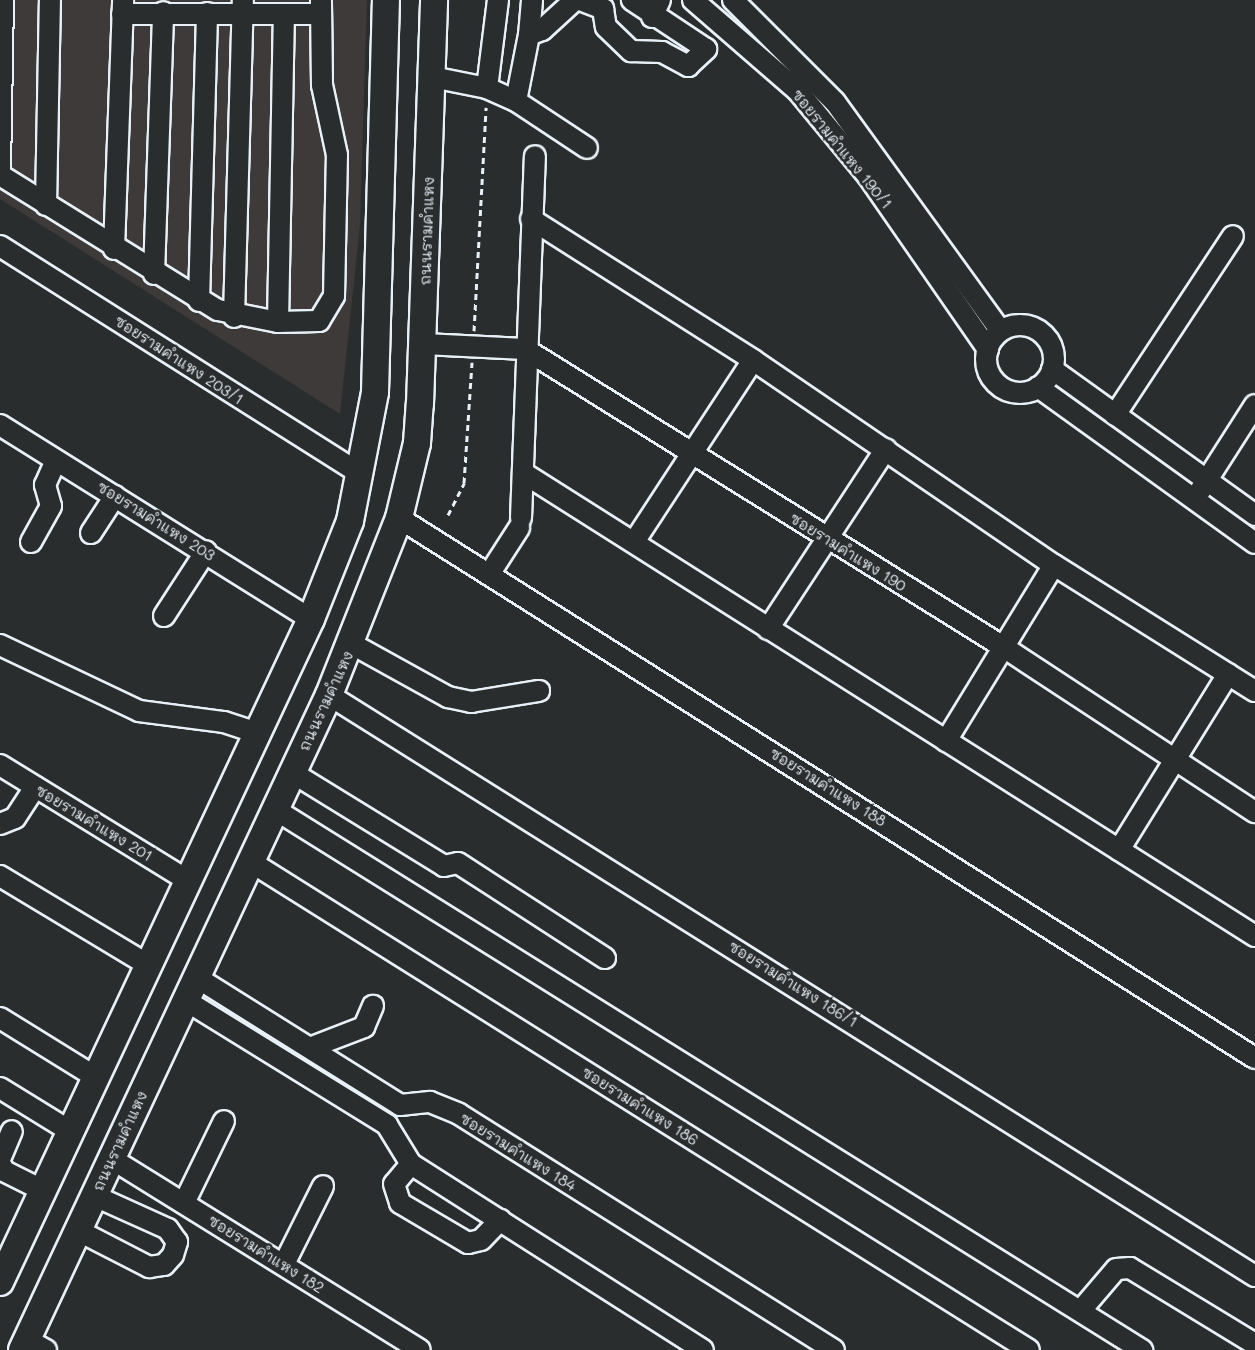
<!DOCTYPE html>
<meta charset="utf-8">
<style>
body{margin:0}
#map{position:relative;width:1255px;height:1350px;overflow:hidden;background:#2a2d2e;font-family:Mali,"Playpen Sans Thai",sans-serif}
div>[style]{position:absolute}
.built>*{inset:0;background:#3d3a39}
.path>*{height:3px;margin-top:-1.5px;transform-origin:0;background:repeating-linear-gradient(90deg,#e8f1f8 0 6px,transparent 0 10.5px)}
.roads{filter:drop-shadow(2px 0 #e8f1f8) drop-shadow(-2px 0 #e8f1f8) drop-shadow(0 2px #e8f1f8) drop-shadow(0 -2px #e8f1f8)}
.minor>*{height:20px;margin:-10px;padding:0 10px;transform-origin:10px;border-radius:10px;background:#2a2d2e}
.minor>.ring{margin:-10px;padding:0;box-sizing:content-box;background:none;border:20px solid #2a2d2e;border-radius:50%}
.major>*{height:26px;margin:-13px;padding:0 13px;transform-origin:13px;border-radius:13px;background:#2a2d2e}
span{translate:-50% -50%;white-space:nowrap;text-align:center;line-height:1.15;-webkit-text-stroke:5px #2a2d2e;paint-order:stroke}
.street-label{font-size:15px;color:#e8f1f8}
</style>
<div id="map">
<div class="built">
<div style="clip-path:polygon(0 0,367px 0,360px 225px,340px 414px,0 199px)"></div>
</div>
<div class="path">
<div style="left:474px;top:331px;width:224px;rotate:-86.9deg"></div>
<div style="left:448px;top:515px;width:36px;rotate:-63deg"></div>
<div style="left:464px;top:483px;width:121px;rotate:-86.2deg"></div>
</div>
<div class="roads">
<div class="minor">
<div style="left:580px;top:0;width:25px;rotate:21deg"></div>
<div style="left:603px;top:9px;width:18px;rotate:81deg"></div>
<div style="left:606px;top:27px;width:35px;rotate:44deg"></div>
<div style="left:631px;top:51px;width:31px;rotate:2deg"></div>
<div style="left:662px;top:52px;width:30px;rotate:28deg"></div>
<div style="left:688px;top:66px;width:25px;rotate:-43deg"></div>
<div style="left:706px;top:49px;width:89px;rotate:-146.5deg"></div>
<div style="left:693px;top:0;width:138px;rotate:40.9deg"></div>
<div style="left:797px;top:90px;width:112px;rotate:50.5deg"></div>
<div style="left:868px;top:176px;width:211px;rotate:55.3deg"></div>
<div style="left:733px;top:0;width:144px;rotate:45deg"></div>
<div style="left:835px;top:102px;width:281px;rotate:54.1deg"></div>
<div style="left:122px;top:14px;width:197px"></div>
<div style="left:652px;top:17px;width:19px;rotate:-65deg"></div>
<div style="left:529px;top:35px;width:35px;rotate:-85deg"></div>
<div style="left:432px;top:77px;width:56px;rotate:11.3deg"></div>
<div style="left:487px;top:88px;width:32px;rotate:24deg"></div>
<div style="left:516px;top:101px;width:67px;rotate:-78.9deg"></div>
<div style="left:529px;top:35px;width:14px;rotate:-21deg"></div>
<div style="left:542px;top:30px;width:45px;rotate:-42.3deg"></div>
<div style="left:487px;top:88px;width:89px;rotate:-82.9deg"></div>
<div style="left:516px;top:101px;width:85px;rotate:33.5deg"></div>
<div style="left:0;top:171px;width:171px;rotate:-89deg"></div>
<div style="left:0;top:175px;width:256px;rotate:31.8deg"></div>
<div style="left:218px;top:310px;width:61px;rotate:11.3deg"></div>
<div style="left:278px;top:322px;width:41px;rotate:-1.4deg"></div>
<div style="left:319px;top:321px;width:29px;rotate:-59deg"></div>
<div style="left:334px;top:296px;width:141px;rotate:-88.8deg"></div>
<div style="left:337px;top:155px;width:72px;rotate:-102.1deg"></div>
<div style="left:322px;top:85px;width:85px;rotate:-90.7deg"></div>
<div style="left:46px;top:205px;width:205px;rotate:-88.9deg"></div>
<div style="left:531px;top:219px;width:263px;rotate:32.4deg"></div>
<div style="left:753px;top:360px;width:364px;rotate:34.3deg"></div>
<div style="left:1054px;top:565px;width:237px;rotate:32.1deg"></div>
<div style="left:0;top:246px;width:425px;rotate:32.3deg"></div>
<div style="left:114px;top:249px;width:249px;rotate:-87.9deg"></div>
<div style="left:154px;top:274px;width:262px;rotate:-88deg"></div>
<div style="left:199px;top:301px;width:288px;rotate:-88.4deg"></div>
<div style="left:234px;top:317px;width:317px;rotate:-88.4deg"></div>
<div style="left:278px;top:322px;width:308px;rotate:-88.9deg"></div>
<div class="ring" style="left:986px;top:325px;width:48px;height:48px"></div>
<div style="left:424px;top:344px;width:101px;rotate:2.8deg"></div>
<div style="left:525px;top:349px;width:566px;rotate:31.92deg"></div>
<div style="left:1005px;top:648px;width:299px;rotate:33.3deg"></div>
<div style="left:1052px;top:369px;width:250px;rotate:35.7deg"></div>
<div style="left:1038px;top:387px;width:267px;rotate:35.7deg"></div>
<div style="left:1115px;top:415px;width:214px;rotate:-56.6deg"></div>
<div style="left:0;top:425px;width:367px;rotate:32deg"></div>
<div style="left:525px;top:474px;width:864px;rotate:32.33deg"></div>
<div style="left:1200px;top:491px;width:102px;rotate:-57.4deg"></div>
<div style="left:399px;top:518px;width:1012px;rotate:32.25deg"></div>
<div style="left:521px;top:518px;width:362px;rotate:-87.8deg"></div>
<div style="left:91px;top:533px;width:44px;rotate:-57deg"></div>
<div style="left:31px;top:542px;width:41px;rotate:-60.9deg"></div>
<div style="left:51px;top:506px;width:22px;rotate:-106deg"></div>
<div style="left:45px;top:485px;width:27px;rotate:-66deg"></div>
<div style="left:634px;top:542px;width:217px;rotate:-56.8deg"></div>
<div style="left:490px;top:573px;width:54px;rotate:-57.2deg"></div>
<div style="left:164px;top:616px;width:77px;rotate:-57.1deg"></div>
<div style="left:768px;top:629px;width:215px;rotate:-56.8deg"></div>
<div style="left:352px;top:644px;width:110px;rotate:28.9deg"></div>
<div style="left:448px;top:697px;width:24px;rotate:12deg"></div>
<div style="left:471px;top:702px;width:69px;rotate:-9.2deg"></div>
<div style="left:0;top:645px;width:154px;rotate:25.4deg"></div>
<div style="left:139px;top:711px;width:86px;rotate:7.4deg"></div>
<div style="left:224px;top:722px;width:32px;rotate:18deg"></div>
<div style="left:329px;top:695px;width:1093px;rotate:32.11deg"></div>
<div style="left:946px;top:741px;width:206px;rotate:-58.5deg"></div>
<div style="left:0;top:765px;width:220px;rotate:31.6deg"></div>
<div style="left:293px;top:773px;width:177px;rotate:31.6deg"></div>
<div style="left:444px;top:866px;width:14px;rotate:-12deg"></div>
<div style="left:458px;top:863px;width:175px;rotate:32.9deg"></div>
<div style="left:276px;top:810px;width:1021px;rotate:31.95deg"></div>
<div style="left:0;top:824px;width:16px;rotate:-22deg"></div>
<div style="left:15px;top:818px;width:37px;rotate:-57deg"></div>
<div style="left:1119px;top:850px;width:207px;rotate:-58.2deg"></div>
<div style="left:251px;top:862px;width:918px;rotate:32.1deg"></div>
<div style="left:0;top:876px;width:175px;rotate:31deg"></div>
<div style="left:196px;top:977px;width:241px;rotate:32.1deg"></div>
<div style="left:400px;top:1105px;width:30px;rotate:-6deg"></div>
<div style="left:430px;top:1102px;width:31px;rotate:22deg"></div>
<div style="left:459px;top:1114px;width:443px;rotate:32.2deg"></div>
<div style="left:185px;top:1000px;width:238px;rotate:31.7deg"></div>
<div style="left:387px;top:1125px;width:46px;rotate:58.4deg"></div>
<div style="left:411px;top:1164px;width:346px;rotate:32.5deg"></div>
<div style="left:0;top:1018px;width:114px;rotate:31.7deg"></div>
<div style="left:312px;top:1047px;width:56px;rotate:-21deg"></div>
<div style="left:364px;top:1027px;width:23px;rotate:-67deg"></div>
<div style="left:0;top:1088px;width:82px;rotate:31.6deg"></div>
<div style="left:0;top:1159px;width:30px;rotate:-67deg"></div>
<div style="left:112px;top:1159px;width:362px;rotate:31.8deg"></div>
<div style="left:0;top:1163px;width:9px;rotate:63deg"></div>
<div style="left:4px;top:1171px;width:42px;rotate:26.6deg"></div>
<div style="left:411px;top:1164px;width:26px;rotate:130deg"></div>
<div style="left:394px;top:1184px;width:20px;rotate:72deg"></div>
<div style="left:400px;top:1203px;width:79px;rotate:30.5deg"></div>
<div style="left:468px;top:1243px;width:13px;rotate:-13deg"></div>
<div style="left:481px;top:1240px;width:28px;rotate:-46deg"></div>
<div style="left:184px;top:1203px;width:91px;rotate:-64deg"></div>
<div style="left:79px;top:1231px;width:79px;rotate:27.2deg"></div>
<div style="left:149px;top:1267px;width:15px;rotate:-8deg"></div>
<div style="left:164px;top:1265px;width:13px;rotate:-48deg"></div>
<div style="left:173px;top:1255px;width:14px;rotate:-73deg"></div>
<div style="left:177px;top:1242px;width:16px;rotate:-125deg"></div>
<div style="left:168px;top:1229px;width:80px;rotate:-155.7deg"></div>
<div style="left:284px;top:1264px;width:87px;rotate:-63.4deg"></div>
<div style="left:1082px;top:1309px;width:52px;rotate:-49.6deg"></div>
<div style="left:1116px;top:1269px;width:14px;rotate:-4deg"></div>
<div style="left:1130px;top:1268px;width:146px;rotate:31.3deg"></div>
<div style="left:26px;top:1339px;width:23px;rotate:29deg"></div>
</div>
<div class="major">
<div style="left:0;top:1282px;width:732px;rotate:-64.87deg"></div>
<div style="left:311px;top:619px;width:105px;rotate:-68.3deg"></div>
<div style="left:350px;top:521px;width:131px;rotate:-79deg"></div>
<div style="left:375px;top:392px;width:392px;rotate:-88.4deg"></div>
<div style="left:22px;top:1350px;width:723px;rotate:-64.89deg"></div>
<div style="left:329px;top:695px;width:190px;rotate:-68.4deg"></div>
<div style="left:399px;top:518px;width:77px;rotate:-76.5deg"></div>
<div style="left:417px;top:443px;width:39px;rotate:-86deg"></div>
<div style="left:420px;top:404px;width:404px;rotate:-88deg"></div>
</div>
</div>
<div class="street-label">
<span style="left:842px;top:149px;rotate:51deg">ซอยรามคำแหง 190/1</span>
<span style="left:427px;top:231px;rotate:-88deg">ถนนรามคำแหง</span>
<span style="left:179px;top:360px;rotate:33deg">ซอยรามคำแหง 203/1</span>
<span style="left:156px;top:521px;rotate:32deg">ซอยรามคำแหง 203</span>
<span style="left:848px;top:552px;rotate:32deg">ซอยรามคำแหง 190</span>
<span style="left:326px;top:701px;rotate:-65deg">ถนนรามคำแหง</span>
<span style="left:828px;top:787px;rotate:32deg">ซอยรามคำแหง 188</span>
<span style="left:94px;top:823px;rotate:31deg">ซอยรามคำแหง 201</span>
<span style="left:793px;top:984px;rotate:32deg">ซอยรามคำแหง 186/1</span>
<span style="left:640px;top:1106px;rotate:32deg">ซอยรามคำแหง 186</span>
<span style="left:120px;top:1141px;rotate:-65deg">ถนนรามคำแหง</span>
<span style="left:518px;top:1152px;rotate:32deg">ซอยรามคำแหง 184</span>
<span style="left:266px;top:1254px;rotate:32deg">ซอยรามคำแหง 182</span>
</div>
</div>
